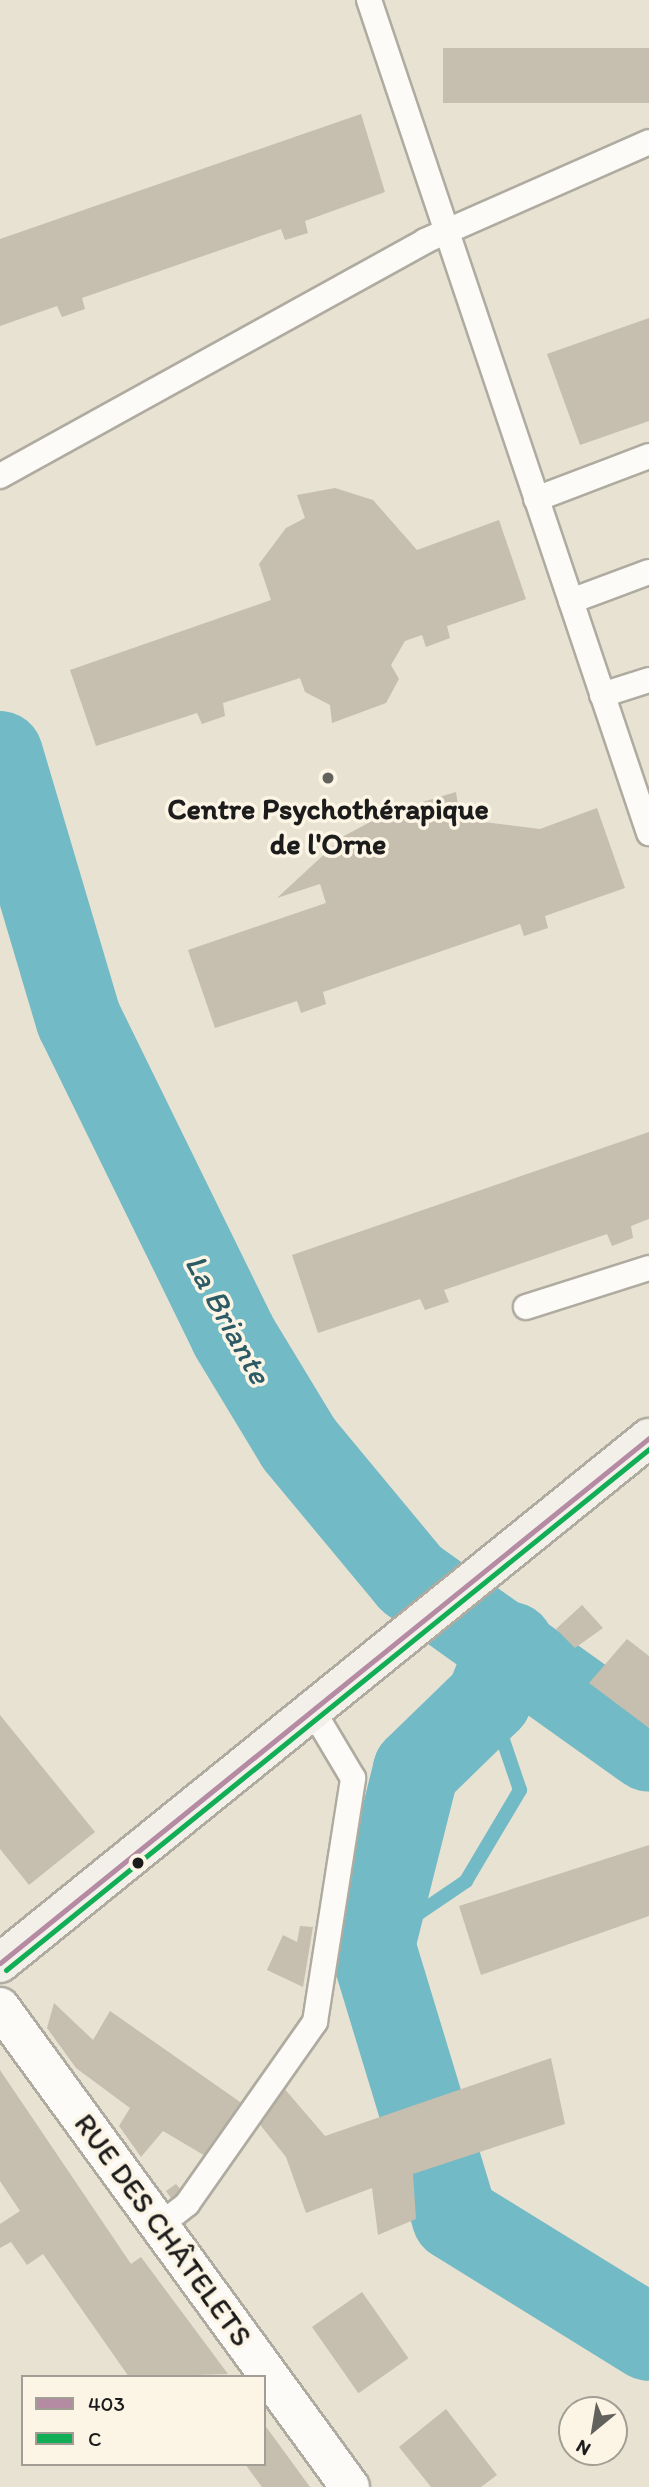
<!DOCTYPE html>
<meta charset="utf-8">
<style>
body{margin:0}
#map{position:relative;width:649px;height:2487px;overflow:hidden;background:#e8e2d2;font-family:Itim,sans-serif}
div>[style]{position:absolute}
.stream>*{height:14px;margin:-7px;padding:0 7px;transform-origin:7px;border-radius:7px;background:#72bac5}
.river>*{height:86px;margin:-43px;padding:0 43px;transform-origin:43px;border-radius:43px;background:#72bac5}
.building>*{inset:0;background:#c6beaf;transform-origin:0 0}
.roads{filter:drop-shadow(2px 0 #afaba0) drop-shadow(-2px 0 #afaba0) drop-shadow(0 2px #afaba0) drop-shadow(0 -2px #afaba0)}
.service>*{height:24px;margin:-12px;padding:0 12px;transform-origin:12px;border-radius:12px;background:#fcfbf8}
.minor>*{height:38px;margin:-19px;padding:0 19px;transform-origin:19px;border-radius:19px;background:#fcfbf8}
.secondary>*{height:38px;margin:-19px;padding:0 19px;transform-origin:19px;border-radius:19px;background:#f3f0ea}
.bus-1>*{height:5px;margin:-2.5px;padding:0 2.5px;transform-origin:2.5px;border-radius:2.5px;background:#b58aa3}
.bus-2>*{height:5px;margin:-2.5px;padding:0 2.5px;transform-origin:2.5px;border-radius:2.5px;background:#12ae56}
.dots>*{width:19px;height:19px;translate:-50% -50%;box-sizing:border-box;border:4px solid #fcf5e5;border-radius:50%}
span{translate:-50% -50%;white-space:nowrap;text-align:center;line-height:1.15;-webkit-text-stroke:7px #fcf5e5;paint-order:stroke}
.poi-label{font-size:30px;color:#1c1c1c;font-weight:700}
.street-label{font-size:30px;color:#1c1c1c}
.water-label{font-size:32px;color:#2c5b66;font-style:italic}
.legend{position:absolute;left:21px;top:2375px;width:245px;height:91px;box-sizing:border-box;background:#fcf5e5;border:2px solid #a29e95;margin:0;padding:9px 12px;list-style:none;font-size:21px;color:#1c1c1c}
.legend li{display:flex;align-items:center;gap:14px;height:35px}
.legend b{width:35px;border:2px solid #a29e95}
.north{position:absolute;left:558px;top:2396px;width:70px;height:70px;box-sizing:border-box;background:#fcf5e5;border:2px solid #a29e95;border-radius:50%;rotate:210deg;font-size:19px;font-weight:700;line-height:28px;text-align:center;color:#1c1c1c}
.north::after{content:'';display:block;margin:auto;width:24px;height:32px;background:#63615c;clip-path:polygon(50% 0,100% 100%,50% 72%,0 100%)}
</style>
<div id="map">
<div class="stream">
<div style="left:372px;top:1945px;width:114px;rotate:-34.2deg"></div>
<div style="left:466px;top:1881px;width:106px;rotate:-59.3deg"></div>
<div style="left:520px;top:1790px;width:96px;rotate:-108.8deg"></div>
</div>
<div class="river">
<div style="left:0;top:754px;width:277px;rotate:73.5deg"></div>
<div style="left:79px;top:1020px;width:351px;rotate:63.9deg"></div>
<div style="left:233px;top:1335px;width:127px;rotate:58.8deg"></div>
<div style="left:299px;top:1444px;width:175px;rotate:50.3deg"></div>
<div style="left:411px;top:1579px;width:292px;rotate:35.5deg"></div>
<div style="left:511px;top:1645px;width:58px;rotate:112.2deg"></div>
<div style="left:489px;top:1699px;width:102px;rotate:135.8deg"></div>
<div style="left:416px;top:1770px;width:180px;rotate:104.1deg"></div>
<div style="left:372px;top:1945px;width:285px;rotate:73.1deg"></div>
<div style="left:455px;top:2218px;width:228px;rotate:31.7deg"></div>
</div>
<div class="building">
<div style="left:649px;top:48px;width:55px;height:206px;rotate:90deg"></div>
<div style="clip-path:polygon(361px 114px,385px 192px,305px 221px,308px 233px,285px 240px,281px 229px,82px 298px,85px 309px,62px 317px,57px 306px,0 326px,0 239px)"></div>
<div style="clip-path:polygon(649px 318px,649px 421px,580px 445px,547px 354px)"></div>
<div style="clip-path:polygon(335px 488px,373px 500px,417px 550px,499px 520px,526px 599px,447px 626px,450px 638px,426px 647px,422px 635px,405px 641px,391px 665px,399px 679px,386px 703px,332px 723px,330px 705px,305px 692px,300px 678px,223px 703px,225px 716px,202px 724px,197px 713px,96px 746px,70px 670px,271px 600px,259px 564px,286px 528px,305px 518px,297px 495px)"></div>
<div style="clip-path:polygon(456px 792px,460px 819px,540px 829px,597px 808px,625px 888px,545px 916px,548px 928px,524px 936px,520px 924px,323px 992px,326px 1004px,301px 1013px,297px 1001px,215px 1028px,188px 950px,326px 903px,320px 884px,277px 898px,344px 836px,389px 812px)"></div>
<div style="clip-path:polygon(649px 1132px,649px 1219px,631px 1226px,633px 1238px,612px 1246px,607px 1234px,444px 1290px,449px 1302px,425px 1310px,420px 1299px,318px 1333px,292px 1255px)"></div>
<div style="clip-path:polygon(582px 1605px,603px 1628px,575px 1648px,556px 1629px)"></div>
<div style="clip-path:polygon(627px 1639px,649px 1656px,649px 1728px,589px 1683px)"></div>
<div style="clip-path:polygon(0 1715px,95px 1832px,29px 1885px,0 1849px)"></div>
<div style="clip-path:polygon(649px 1845px,649px 1916px,481px 1975px,459px 1906px)"></div>
<div style="clip-path:polygon(300px 1926px,313px 1927px,303px 1987px,267px 1970px,283px 1935px,297px 1942px)"></div>
<div style="clip-path:polygon(54px 2003px,93px 2040px,110px 2011px,243px 2104px,207px 2157px,163px 2131px,141px 2157px,119px 2126px,130px 2108px,76px 2068px,47px 2028px)"></div>
<div style="clip-path:polygon(551px 2058px,565px 2124px,413px 2174px,416px 2219px,378px 2235px,372px 2188px,306px 2213px,286px 2157px,257px 2121px,283px 2087px,325px 2136px)"></div>
<div style="clip-path:polygon(0 2070px,131px 2264px,141px 2257px,228px 2374px,129px 2377px,43px 2254px,27px 2265px,11px 2242px,0 2248px,0 2224px,20px 2211px,0 2181px)"></div>
<div style="clip-path:polygon(176px 2184px,183px 2192px,175px 2204px,166px 2191px)"></div>
<div style="left:362px;top:2292px;width:81px;height:61px;rotate:55deg"></div>
<div style="clip-path:polygon(446px 2409px,497px 2475px,481px 2487px,431px 2487px,399px 2447px)"></div>
<div style="clip-path:polygon(264px 2424px,310px 2487px,262px 2487px,245px 2464px,264px 2464px)"></div>
</div>
<div class="roads">
<div class="service">
<div style="left:369px;top:0;width:879px;rotate:71.42deg"></div>
<div style="left:0;top:476px;width:486px;rotate:-28.9deg"></div>
<div style="left:425px;top:241px;width:245px;rotate:-23.8deg"></div>
<div style="left:536px;top:499px;width:121px;rotate:-20.8deg"></div>
<div style="left:571px;top:601px;width:83px;rotate:-20.4deg"></div>
<div style="left:602px;top:695px;width:49px;rotate:-17.7deg"></div>
<div style="left:526px;top:1307px;width:129px;rotate:-17.6deg"></div>
<div style="left:159px;top:2226px;width:36px;rotate:-38deg"></div>
<div style="left:187px;top:2204px;width:223px;rotate:-54.9deg"></div>
<div style="left:315px;top:2022px;width:247px;rotate:-81.1deg"></div>
<div style="left:353px;top:1778px;width:78px;rotate:-120.8deg"></div>
</div>
<div class="minor">
<div style="left:0;top:2007px;width:594px;rotate:53.9deg"></div>
</div>
<div class="secondary">
<div style="left:0;top:1963px;width:835px;rotate:-38.97deg"></div>
</div>
</div>
<div class="bus-1">
<div style="left:0;top:1963px;width:835px;rotate:-38.97deg"></div>
</div>
<div class="bus-2">
<div style="left:6px;top:1970px;width:828px;rotate:-39.02deg"></div>
</div>
<div class="dots">
<div style="left:328px;top:778px;background:#63615c"></div>
<div style="left:138px;top:1863px;background:#1c1c1c"></div>
</div>
<div class="poi-label">
<span style="left:328px;top:826px">Centre Psychothérapique<br>de l'Orne</span>
</div>
<div class="street-label">
<span style="left:163px;top:2230px;rotate:54deg">RUE DES CHÂTELETS</span>
</div>
<div class="water-label">
<span style="left:228px;top:1319px;rotate:61deg">La Briante</span>
</div>
<ul class="legend">
<li><b style="height:9px;background:#b58aa3"></b>403</li>
<li><b style="height:9px;background:#12ae56"></b>C</li>
</ul>
<div class="north">N</div>
</div>
